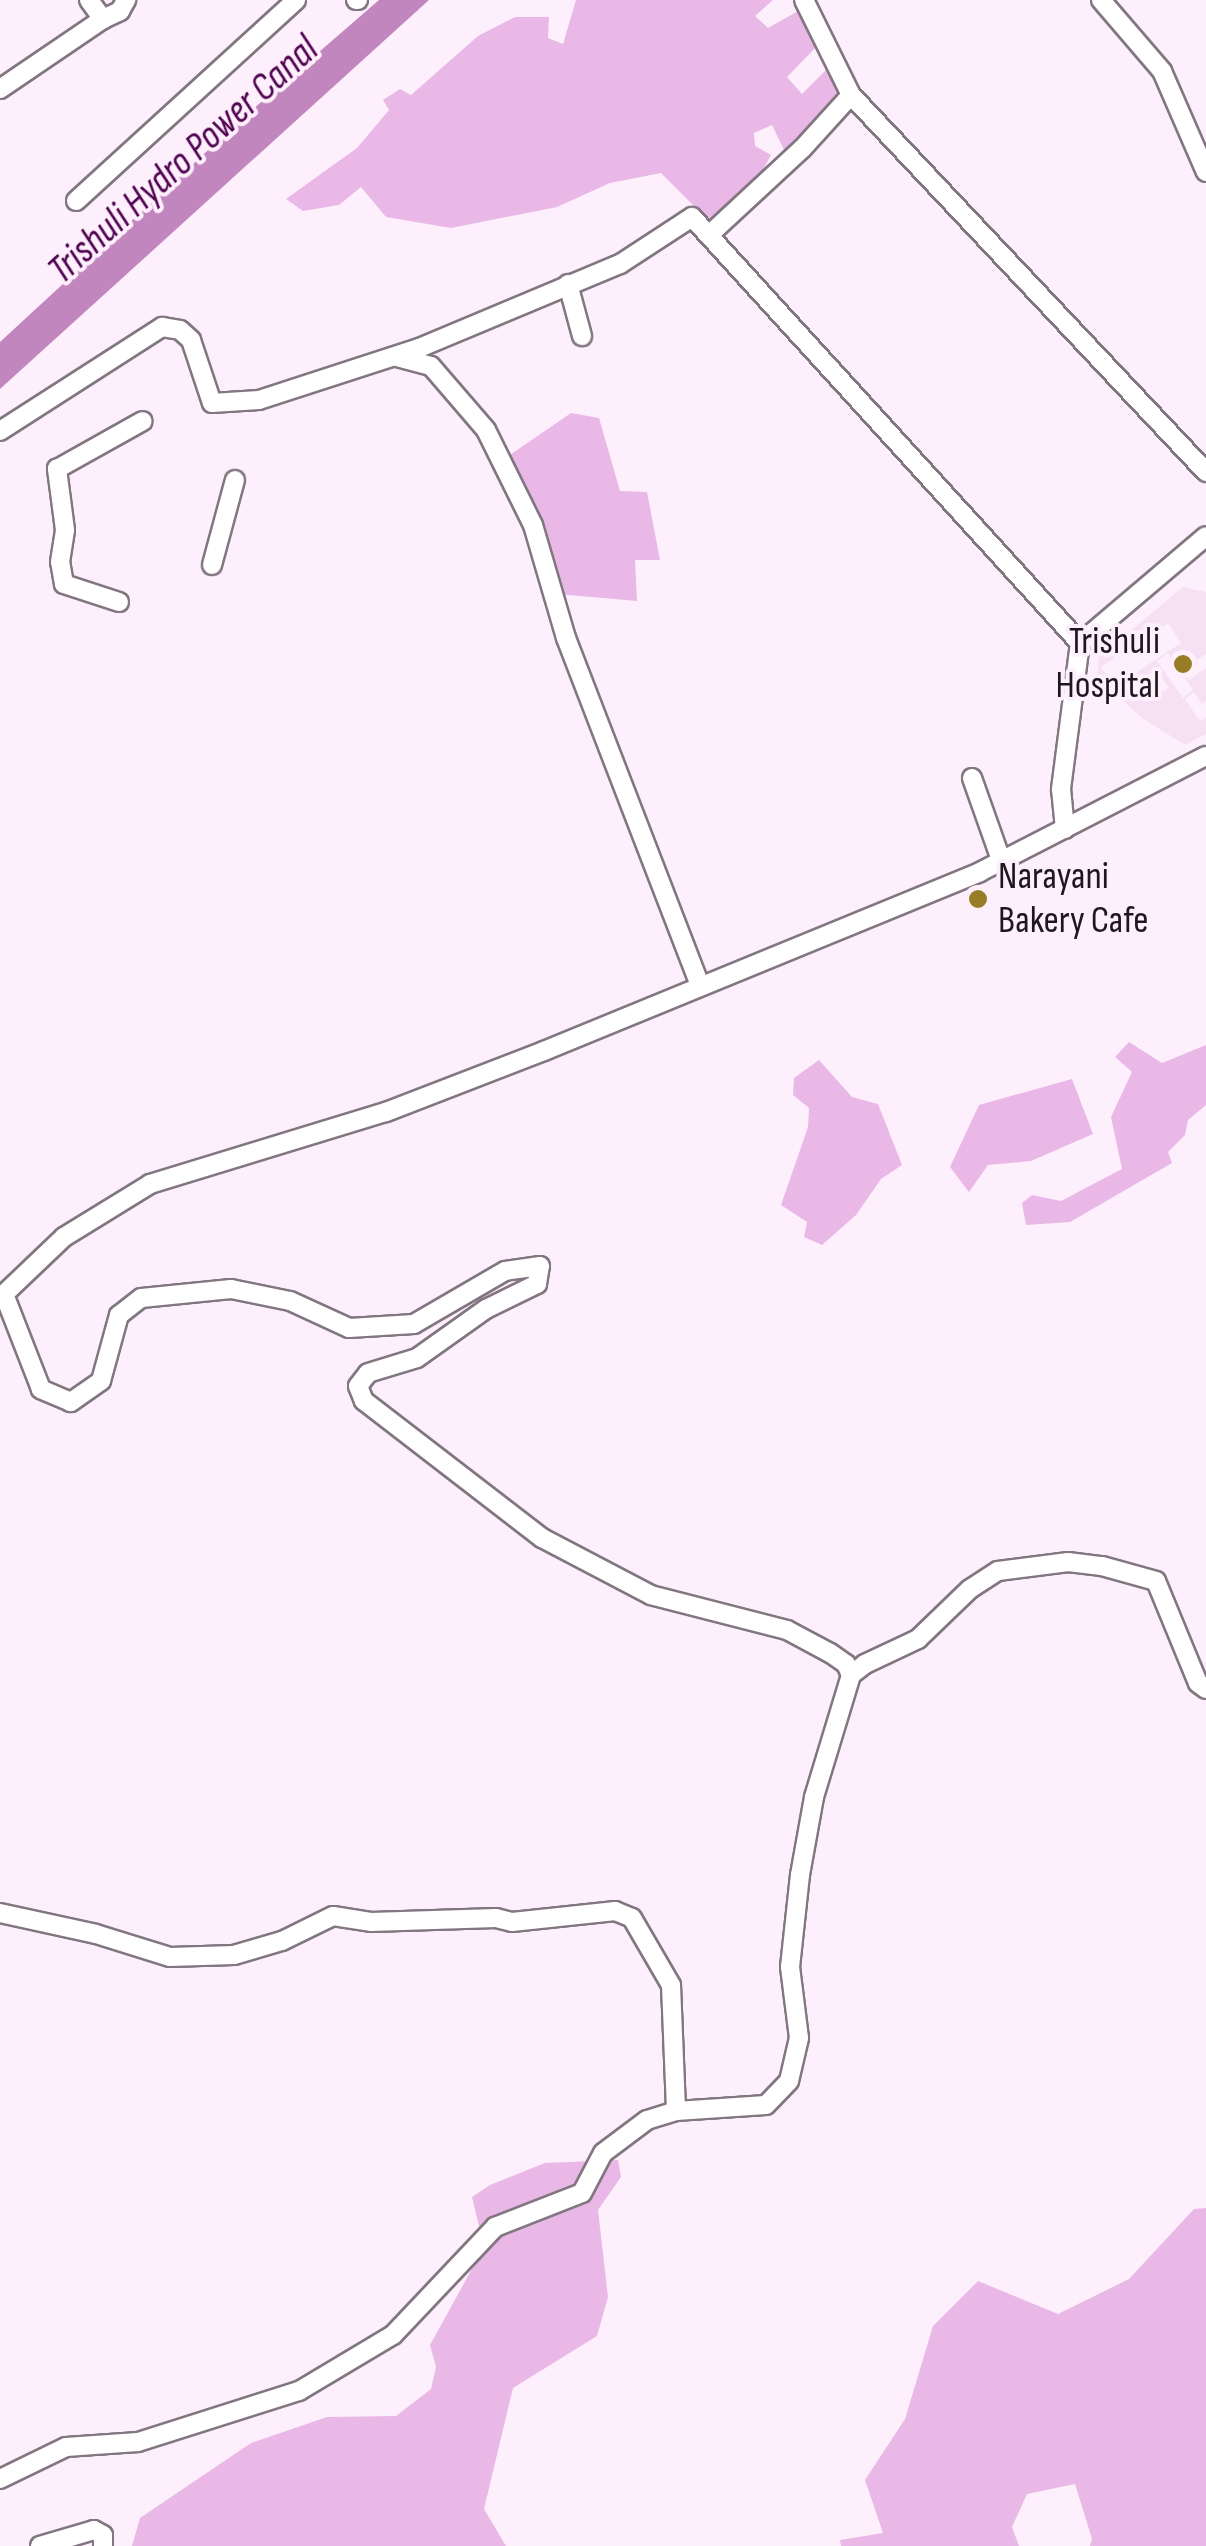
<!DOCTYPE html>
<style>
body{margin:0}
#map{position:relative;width:1206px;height:2546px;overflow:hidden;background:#feeffc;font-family:"Sofia Sans Condensed",sans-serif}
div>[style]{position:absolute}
.built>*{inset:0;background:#f6e1f4}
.green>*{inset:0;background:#e9b8e6}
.water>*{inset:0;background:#c286bf}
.roads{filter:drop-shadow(2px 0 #827681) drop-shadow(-2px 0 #827681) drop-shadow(0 2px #827681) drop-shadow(0 -2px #827681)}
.minor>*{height:18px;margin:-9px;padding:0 9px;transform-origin:9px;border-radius:9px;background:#fff}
.dots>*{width:28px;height:28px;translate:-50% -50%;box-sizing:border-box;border:5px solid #feeffc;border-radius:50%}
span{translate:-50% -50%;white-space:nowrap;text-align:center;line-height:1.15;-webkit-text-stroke:8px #feeffc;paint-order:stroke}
.poi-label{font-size:38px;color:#1d181d}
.right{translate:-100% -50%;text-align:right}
.left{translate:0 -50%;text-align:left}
.water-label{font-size:40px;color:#500350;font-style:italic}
</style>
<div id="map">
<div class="built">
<div style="clip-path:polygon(evenodd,1183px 587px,1206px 592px,1206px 654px,1182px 670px,1189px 680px,1206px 668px,1206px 701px,1202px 704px,1194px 692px,1185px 699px,1200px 721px,1206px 717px,1206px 734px,1185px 745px,1142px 718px,1097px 678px,1099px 657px,1183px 587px,1168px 623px,1181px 643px,1114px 687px,1101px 667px,1168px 623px,1183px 587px,1168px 653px,1193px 690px,1183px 698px,1157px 661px,1168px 653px,1183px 587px,1156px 671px,1169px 688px,1151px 696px,1142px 677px,1156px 671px)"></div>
</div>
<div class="green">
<div style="clip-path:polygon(576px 0,773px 0,755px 16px,768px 28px,800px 10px,818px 45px,787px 77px,802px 94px,828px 68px,840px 93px,787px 156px,772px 125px,754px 133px,755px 146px,771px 155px,763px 170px,745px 186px,749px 194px,714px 226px,661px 173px,610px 183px,557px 207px,451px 228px,386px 217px,361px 187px,339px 205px,303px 211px,286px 199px,357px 148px,389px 110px,383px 100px,400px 89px,411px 95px,478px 36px,515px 17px,549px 17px,548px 38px,563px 44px)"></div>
<div style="clip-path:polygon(571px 413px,599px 418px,620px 491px,647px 492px,660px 560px,635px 560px,637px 601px,557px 594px,507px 457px)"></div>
<div style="clip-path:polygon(1129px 1042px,1162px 1063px,1206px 1045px,1206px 1105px,1188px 1120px,1185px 1135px,1168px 1152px,1172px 1163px,1070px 1222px,1026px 1225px,1022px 1203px,1032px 1195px,1061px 1201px,1122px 1169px,1111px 1117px,1132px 1072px,1115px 1057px)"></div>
<div style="clip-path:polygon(819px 1060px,852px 1097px,878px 1104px,902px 1165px,881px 1179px,856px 1215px,822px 1245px,804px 1237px,807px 1222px,781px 1205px,808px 1127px,809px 1108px,793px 1095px,794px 1078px)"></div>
<div style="clip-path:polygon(1072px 1079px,1093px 1134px,1031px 1161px,988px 1165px,969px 1192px,950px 1167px,979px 1105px)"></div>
<div style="clip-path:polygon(618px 2160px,621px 2177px,598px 2210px,608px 2297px,597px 2336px,513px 2388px,484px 2509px,506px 2546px,132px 2546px,140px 2518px,251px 2443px,327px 2417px,396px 2416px,431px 2389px,436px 2367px,430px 2345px,484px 2247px,472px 2197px,490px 2185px,545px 2163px)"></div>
<div style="clip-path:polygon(1206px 2208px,1206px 2546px,1090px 2546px,1092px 2539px,1075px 2484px,1027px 2494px,1012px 2527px,1019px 2546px,841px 2546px,840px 2540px,883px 2533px,865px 2480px,905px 2419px,933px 2326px,978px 2281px,1058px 2314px,1129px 2279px,1194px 2209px)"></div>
</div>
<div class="water">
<div style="clip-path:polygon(379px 0,429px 0,0 389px,0 342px,245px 116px)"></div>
</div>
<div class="roads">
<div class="minor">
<div style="left:89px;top:0;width:24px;rotate:54deg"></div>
<div style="left:103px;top:19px;width:19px;rotate:-25deg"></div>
<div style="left:120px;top:11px;width:13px;rotate:-61deg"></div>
<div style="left:356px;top:0;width:2px"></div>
<div style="left:1101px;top:0;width:94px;rotate:49.3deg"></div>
<div style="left:1162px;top:71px;width:110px;rotate:66.5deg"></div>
<div style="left:0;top:89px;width:125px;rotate:-34.2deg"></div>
<div style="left:851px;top:95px;width:518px;rotate:46.72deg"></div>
<div style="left:76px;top:201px;width:298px;rotate:-42.4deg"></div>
<div style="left:709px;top:235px;width:127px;rotate:-42.8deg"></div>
<div style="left:802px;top:149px;width:73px;rotate:-47.8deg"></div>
<div style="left:851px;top:95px;width:106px;rotate:-116.3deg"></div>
<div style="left:568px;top:284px;width:54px;rotate:74.9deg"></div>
<div style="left:397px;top:357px;width:35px;rotate:15deg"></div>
<div style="left:431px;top:366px;width:84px;rotate:49.3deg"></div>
<div style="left:486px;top:430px;width:106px;rotate:63.7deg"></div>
<div style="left:533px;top:525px;width:118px;rotate:73.7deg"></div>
<div style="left:566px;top:638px;width:373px;rotate:68.9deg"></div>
<div style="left:0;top:431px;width:193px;rotate:-32.7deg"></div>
<div style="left:162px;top:327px;width:18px;rotate:9deg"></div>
<div style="left:180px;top:330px;width:15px;rotate:42deg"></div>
<div style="left:191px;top:340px;width:66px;rotate:71.6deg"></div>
<div style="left:212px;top:403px;width:47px;rotate:-3.7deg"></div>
<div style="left:259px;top:400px;width:168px;rotate:-18deg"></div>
<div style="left:419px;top:348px;width:218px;rotate:-22.7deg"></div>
<div style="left:620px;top:264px;width:86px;rotate:-33.1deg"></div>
<div style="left:692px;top:217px;width:576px;rotate:47.67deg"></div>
<div style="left:212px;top:565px;width:88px;rotate:-74.9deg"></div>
<div style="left:119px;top:602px;width:58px;rotate:-161.9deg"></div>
<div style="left:64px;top:584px;width:22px;rotate:-100deg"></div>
<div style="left:60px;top:562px;width:32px;rotate:-81deg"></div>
<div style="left:65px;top:530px;width:62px;rotate:-97.5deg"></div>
<div style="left:57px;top:469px;width:98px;rotate:-29.2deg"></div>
<div style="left:972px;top:778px;width:87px;rotate:70.5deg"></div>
<div style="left:1065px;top:829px;width:40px;rotate:-95.7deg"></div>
<div style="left:1061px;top:789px;width:147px;rotate:-82.6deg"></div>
<div style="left:1080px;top:643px;width:165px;rotate:-40.3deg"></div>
<div style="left:0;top:1298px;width:88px;rotate:-43.6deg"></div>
<div style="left:64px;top:1237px;width:101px;rotate:-31.6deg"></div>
<div style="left:150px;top:1184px;width:247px;rotate:-17deg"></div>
<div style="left:386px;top:1112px;width:169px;rotate:-21.1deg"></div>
<div style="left:544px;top:1051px;width:471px;rotate:-22.3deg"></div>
<div style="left:980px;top:872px;width:254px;rotate:-27.2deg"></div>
<div style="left:851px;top:1675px;width:18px;rotate:-38deg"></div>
<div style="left:865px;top:1664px;width:59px;rotate:-25.3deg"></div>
<div style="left:918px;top:1639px;width:72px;rotate:-43.9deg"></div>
<div style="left:970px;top:1589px;width:33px;rotate:-33deg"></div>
<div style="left:998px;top:1571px;width:71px;rotate:-7.3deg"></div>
<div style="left:1068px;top:1562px;width:34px;rotate:7deg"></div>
<div style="left:1102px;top:1566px;width:56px;rotate:15.5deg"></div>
<div style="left:1156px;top:1581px;width:110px;rotate:67.6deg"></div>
<div style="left:1198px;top:1683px;width:10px;rotate:37deg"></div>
<div style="left:0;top:1913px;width:98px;rotate:12.3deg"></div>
<div style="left:96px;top:1934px;width:77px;rotate:17.3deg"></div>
<div style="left:170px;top:1957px;width:64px;rotate:-1.8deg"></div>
<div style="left:234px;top:1955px;width:50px;rotate:-16.3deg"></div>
<div style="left:282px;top:1941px;width:57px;rotate:-26.1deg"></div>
<div style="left:333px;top:1916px;width:38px;rotate:9deg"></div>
<div style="left:371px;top:1922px;width:125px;rotate:-1.8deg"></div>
<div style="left:496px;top:1918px;width:16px;rotate:14deg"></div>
<div style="left:512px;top:1922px;width:104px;rotate:-6.1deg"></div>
<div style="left:615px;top:1911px;width:18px;rotate:22deg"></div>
<div style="left:632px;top:1918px;width:78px;rotate:59.8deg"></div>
<div style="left:671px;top:1985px;width:126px;rotate:87.7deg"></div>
<div style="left:0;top:2479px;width:73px;rotate:-25.9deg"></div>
<div style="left:66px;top:2447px;width:72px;rotate:-4deg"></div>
<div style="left:138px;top:2442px;width:169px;rotate:-17.6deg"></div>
<div style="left:299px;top:2391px;width:109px;rotate:-30.8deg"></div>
<div style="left:393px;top:2335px;width:149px;rotate:-46.6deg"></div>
<div style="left:495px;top:2227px;width:93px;rotate:-21.3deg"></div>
<div style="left:582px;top:2193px;width:45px;rotate:-62.3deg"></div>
<div style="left:603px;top:2153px;width:55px;rotate:-36.9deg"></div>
<div style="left:647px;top:2120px;width:30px;rotate:-17deg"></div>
<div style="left:676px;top:2111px;width:90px;rotate:-3.8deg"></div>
<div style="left:766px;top:2105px;width:33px;rotate:-46deg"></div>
<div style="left:789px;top:2081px;width:44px;rotate:-76.9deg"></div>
<div style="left:799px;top:2038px;width:72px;rotate:-97.2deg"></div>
<div style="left:790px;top:1967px;width:93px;rotate:-83.8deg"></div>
<div style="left:800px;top:1875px;width:79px;rotate:-79.8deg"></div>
<div style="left:814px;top:1797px;width:127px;rotate:-73.1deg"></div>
<div style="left:851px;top:1675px;width:12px;rotate:-114deg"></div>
<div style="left:846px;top:1664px;width:19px;rotate:-145deg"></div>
<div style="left:830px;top:1653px;width:49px;rotate:-151.9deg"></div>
<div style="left:787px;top:1630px;width:140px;rotate:-165.6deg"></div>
<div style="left:651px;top:1595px;width:123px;rotate:-152.4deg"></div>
<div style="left:542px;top:1538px;width:225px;rotate:-142.4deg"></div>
<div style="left:364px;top:1401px;width:16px;rotate:-112deg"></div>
<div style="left:358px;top:1386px;width:16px;rotate:-52deg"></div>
<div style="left:368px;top:1373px;width:51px;rotate:-17deg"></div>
<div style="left:417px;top:1358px;width:85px;rotate:-35.4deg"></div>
<div style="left:486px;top:1309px;width:57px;rotate:-26.1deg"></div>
<div style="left:537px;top:1284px;width:18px;rotate:-81deg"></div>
<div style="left:540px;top:1266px;width:35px;rotate:172deg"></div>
<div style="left:505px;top:1271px;width:105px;rotate:149.8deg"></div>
<div style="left:414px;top:1324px;width:65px;rotate:176.5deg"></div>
<div style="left:349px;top:1328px;width:65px;rotate:-155.4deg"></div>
<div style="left:290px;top:1301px;width:60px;rotate:-168.5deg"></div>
<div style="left:231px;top:1289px;width:90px;rotate:174.3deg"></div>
<div style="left:141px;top:1298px;width:28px;rotate:142deg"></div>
<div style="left:119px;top:1315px;width:68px;rotate:105.3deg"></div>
<div style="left:101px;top:1381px;width:37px;rotate:145deg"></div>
<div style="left:71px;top:1402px;width:33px;rotate:-157deg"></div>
<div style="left:41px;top:1389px;width:102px;rotate:-111.3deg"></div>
<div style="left:40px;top:2546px;width:56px;rotate:-16.5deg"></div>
<div style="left:94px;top:2530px;width:10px;rotate:29deg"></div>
<div style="left:103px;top:2535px;width:11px;rotate:90deg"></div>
</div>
</div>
<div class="dots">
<div style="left:1183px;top:664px;background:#977d25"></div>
<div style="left:978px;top:899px;background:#977d25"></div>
</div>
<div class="poi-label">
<span class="right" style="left:1160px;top:664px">Trishuli<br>Hospital</span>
<span class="left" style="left:998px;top:899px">Narayani<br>Bakery Cafe</span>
</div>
<div class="water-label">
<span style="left:183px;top:160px;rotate:-42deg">Trishuli Hydro Power Canal</span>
</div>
</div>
